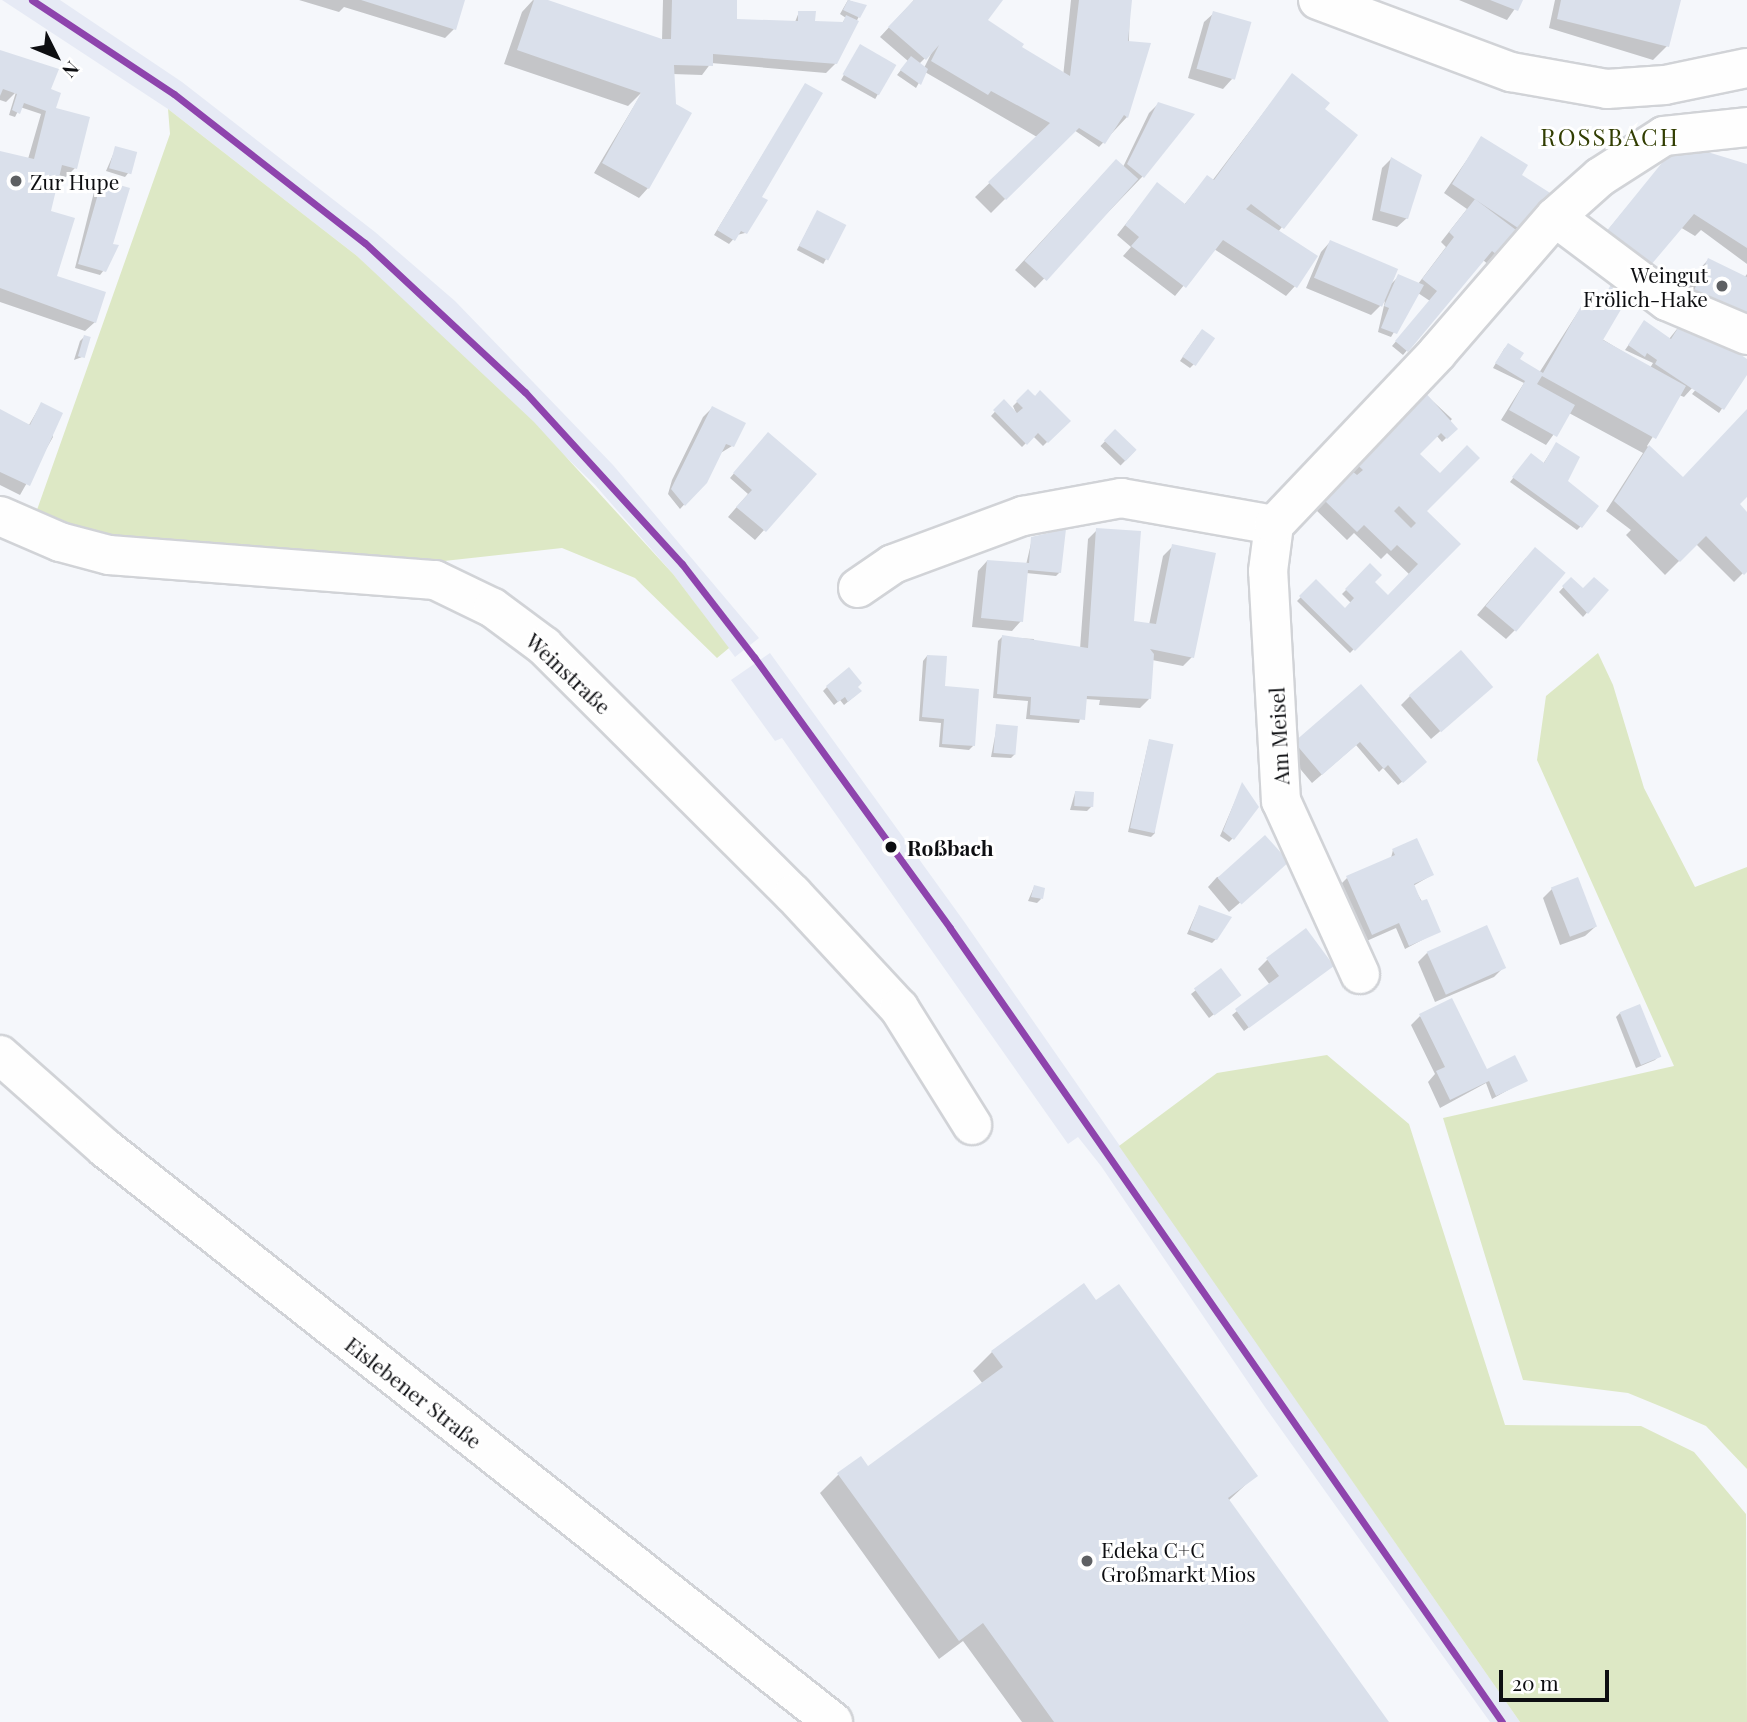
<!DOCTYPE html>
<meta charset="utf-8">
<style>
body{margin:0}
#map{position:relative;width:1747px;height:1722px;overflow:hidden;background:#f5f7fb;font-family:"Playfair Display",serif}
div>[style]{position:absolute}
.built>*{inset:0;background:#e6eaf5}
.green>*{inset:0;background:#dde8c5}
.shadow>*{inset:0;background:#0003;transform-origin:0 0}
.building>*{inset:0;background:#dae0eb;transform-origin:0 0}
.roads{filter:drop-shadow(2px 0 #d1d3d7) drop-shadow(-2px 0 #d1d3d7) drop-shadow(0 2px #d1d3d7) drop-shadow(0 -2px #d1d3d7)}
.minor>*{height:38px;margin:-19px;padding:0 19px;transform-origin:19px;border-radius:19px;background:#fefefe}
.major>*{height:38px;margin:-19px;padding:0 19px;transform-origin:19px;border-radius:19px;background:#fefefe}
.rail-1>*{height:7px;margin:-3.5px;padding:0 3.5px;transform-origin:3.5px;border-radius:3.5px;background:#8e44ad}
.dots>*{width:19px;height:19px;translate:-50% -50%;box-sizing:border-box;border:4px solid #fff;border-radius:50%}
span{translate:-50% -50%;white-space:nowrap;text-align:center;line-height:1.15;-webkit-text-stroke:6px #fff;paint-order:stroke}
.poi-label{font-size:21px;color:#0d0e11}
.left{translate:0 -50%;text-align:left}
.right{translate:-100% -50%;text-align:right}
.street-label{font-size:21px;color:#0d0e11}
.stop-label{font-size:21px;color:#0d0e11;font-weight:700}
.quarter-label{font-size:24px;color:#323e02;letter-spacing:2px}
.north{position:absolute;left:21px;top:21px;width:70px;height:70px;-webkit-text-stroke:5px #fff;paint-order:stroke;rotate:133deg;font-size:19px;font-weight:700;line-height:28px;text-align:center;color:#0d0e11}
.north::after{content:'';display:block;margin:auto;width:24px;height:32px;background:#0d0e11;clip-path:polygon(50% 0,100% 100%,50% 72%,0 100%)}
.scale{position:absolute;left:1499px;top:1670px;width:110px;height:32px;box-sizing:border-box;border:4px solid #0d0e11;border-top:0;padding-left:9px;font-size:21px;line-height:24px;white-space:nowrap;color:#0d0e11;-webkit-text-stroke:5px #fff;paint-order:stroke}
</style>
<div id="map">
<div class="built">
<div style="clip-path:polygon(2px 0,60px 0,182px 82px,375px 232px,455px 301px,613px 465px,759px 638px,735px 657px,673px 574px,595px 485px,357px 256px,168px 109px)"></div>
<div style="clip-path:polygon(770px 653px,963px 920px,1520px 1722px,1490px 1722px,1265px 1407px,1101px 1166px,1078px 1137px,1068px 1144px,782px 738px,775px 741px,731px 680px)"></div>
</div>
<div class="green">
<div style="clip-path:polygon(168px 109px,357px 256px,534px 422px,673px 574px,729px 648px,717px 658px,635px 578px,562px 548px,444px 561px,313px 558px,102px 542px,32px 524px,170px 134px)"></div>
<div style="clip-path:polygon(1598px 653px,1613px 685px,1644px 788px,1695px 887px,1747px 867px,1747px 1469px,1706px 1426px,1667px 1409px,1628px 1393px,1523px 1380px,1443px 1118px,1674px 1066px,1537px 760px,1546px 696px)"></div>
<div style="clip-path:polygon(1327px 1055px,1409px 1124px,1505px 1425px,1641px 1426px,1694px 1452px,1746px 1514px,1747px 1722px,1520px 1722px,1119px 1146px,1217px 1073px)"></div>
</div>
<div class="shadow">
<div style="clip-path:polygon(299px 0,463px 0,454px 29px,445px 38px,344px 7px,339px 12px)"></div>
<div style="clip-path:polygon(533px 0,662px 41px,663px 0,735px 0,735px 20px,795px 22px,799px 12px,811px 23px,841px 24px,846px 18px,840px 14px,848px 0,864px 6px,836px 63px,826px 73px,711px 63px,702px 75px,672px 74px,648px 188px,639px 198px,594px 173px,643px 91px,628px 106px,504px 64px,522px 12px)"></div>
<div style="clip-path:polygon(evenodd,914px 0,1001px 0,985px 20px,1015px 54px,1063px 77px,1071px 0,1130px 0,1127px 117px,1099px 147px,1074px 130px,991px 213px,975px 197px,1037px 137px,925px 72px,916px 88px,897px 75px,908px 61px,880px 37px,914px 0,931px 52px,932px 52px,924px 68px,919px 64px,931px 52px)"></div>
<div style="clip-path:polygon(1459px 0,1521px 0,1507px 20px)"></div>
<div style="clip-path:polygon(1555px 0,1680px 0,1667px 46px,1653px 60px,1549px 28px)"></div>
<div style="clip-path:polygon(1214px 13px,1232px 79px,1223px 89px,1188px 78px,1204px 22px)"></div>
<div style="left:860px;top:46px;width:39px;height:39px;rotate:29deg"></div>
<div style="clip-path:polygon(0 51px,49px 91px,75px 168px,66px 177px,58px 175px,49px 212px,55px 277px,95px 322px,85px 331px,0 302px,0 153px,28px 159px,41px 114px,20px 107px,15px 117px,9px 115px,16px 92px,6px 102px,0 100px)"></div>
<div style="clip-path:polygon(1292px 75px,1323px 110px,1355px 135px,1278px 232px,1295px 286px,1286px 296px,1214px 249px,1175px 296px,1123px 256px,1131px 247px,1117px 235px,1157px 185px,1184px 205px,1207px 177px,1212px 181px)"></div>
<div style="clip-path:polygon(805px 85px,745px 233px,737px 235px,729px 244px,714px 235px)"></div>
<div style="clip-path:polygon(1158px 104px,1192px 115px,1142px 177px,1035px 288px,1015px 270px,1107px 170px,1123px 167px,1149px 113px)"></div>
<div style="clip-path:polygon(1482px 138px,1519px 175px,1555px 199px,1490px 266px,1483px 260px,1403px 355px,1392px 346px,1430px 301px,1418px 293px,1391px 337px,1378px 332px,1385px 301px,1371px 315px,1306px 288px,1321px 252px,1330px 242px,1389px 286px,1399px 276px,1418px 284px,1446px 247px,1441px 242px,1467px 209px,1444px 193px)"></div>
<div style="clip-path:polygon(1678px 145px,1747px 167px,1747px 264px,1701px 230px,1695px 236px,1680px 227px,1589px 253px)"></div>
<div style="clip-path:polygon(116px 148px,129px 172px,125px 177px,106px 171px)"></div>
<div style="clip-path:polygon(1391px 159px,1407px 218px,1397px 227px,1372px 220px,1382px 168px)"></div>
<div style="clip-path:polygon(103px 182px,104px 270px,100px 275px,75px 268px,94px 192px)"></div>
<div style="left:817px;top:212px;width:30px;height:43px;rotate:28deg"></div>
<div style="clip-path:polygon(1708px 260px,1744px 278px,1747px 274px,1747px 335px,1679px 310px,1694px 275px)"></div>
<div style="clip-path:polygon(1585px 301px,1602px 339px,1650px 368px,1653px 363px,1625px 350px,1644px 323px,1669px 339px,1685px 319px,1747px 361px,1747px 371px,1719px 413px,1692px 394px,1698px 387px,1693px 387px,1684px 397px,1679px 395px,1647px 446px,1683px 479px,1747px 410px,1747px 495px,1737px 504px,1747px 514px,1747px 569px,1734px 582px,1696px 544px,1665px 575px,1626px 535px,1631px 530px,1606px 511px,1643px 453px,1569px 413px,1546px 445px,1501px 420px,1524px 383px,1493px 368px,1504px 349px,1508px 345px,1518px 360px,1539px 373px)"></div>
<div style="clip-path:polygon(1198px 335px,1194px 364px,1190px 368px,1180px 361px)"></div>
<div style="clip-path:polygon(84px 337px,82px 357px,74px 360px,80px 341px)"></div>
<div style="clip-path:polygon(1028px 391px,1068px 421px,1043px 446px,1033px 436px,1022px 447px,991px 416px,1004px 402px,1017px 415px,1013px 406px)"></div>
<div style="clip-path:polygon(1423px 392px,1452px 419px,1440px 432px,1451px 425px,1455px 429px,1442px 442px,1436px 435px,1418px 454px,1425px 511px,1419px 583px,1350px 653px,1297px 601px,1316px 582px,1345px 610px,1351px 603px,1342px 594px,1370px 566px,1373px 582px,1388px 597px,1410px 575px,1387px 553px,1381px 559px,1354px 533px,1347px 540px,1316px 510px,1350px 476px,1345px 472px)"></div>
<div style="clip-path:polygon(41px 404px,53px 437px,20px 495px,0 485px,0 411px,29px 425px)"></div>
<div style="clip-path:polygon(712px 408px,732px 446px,719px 454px,705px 482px,680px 509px,668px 494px,672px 480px,703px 417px)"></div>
<div style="left:1115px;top:431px;width:28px;height:21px;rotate:44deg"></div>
<div style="clip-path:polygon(764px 438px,814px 474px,755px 540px,728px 517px,748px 494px,730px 478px)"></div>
<div style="clip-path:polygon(1556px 444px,1581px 526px,1577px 530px,1510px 482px,1527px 460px,1543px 464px)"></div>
<div style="clip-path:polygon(1097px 530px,1132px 626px,1149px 625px,1163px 556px,1173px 546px,1192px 657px,1183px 666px,1152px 660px,1149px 699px,1140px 708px,1099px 705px,1100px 700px,1085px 699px,1079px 723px,1026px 719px,1028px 701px,993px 698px,998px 641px,1002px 637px,1034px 639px,1034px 648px,1080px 649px,1088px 539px)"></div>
<div style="clip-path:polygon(1032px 539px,1060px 572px,1056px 576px,1026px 573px,1021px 621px,1012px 631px,972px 627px,978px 571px,987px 561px,1026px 565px)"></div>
<div style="clip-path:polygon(1526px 558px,1515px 630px,1506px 639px,1477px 615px)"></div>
<div style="clip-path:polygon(1571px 579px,1583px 591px,1607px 590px,1583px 617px,1559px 592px)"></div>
<div style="clip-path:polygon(927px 656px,973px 746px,969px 750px,939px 747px,941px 723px,919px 721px,923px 661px)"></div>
<div style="clip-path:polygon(827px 687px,856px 687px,856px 695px,844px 705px,840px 700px,834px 705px,823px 691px)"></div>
<div style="clip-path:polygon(1361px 687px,1421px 766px,1398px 785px,1383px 768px,1379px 772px,1356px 745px,1312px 783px,1286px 752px)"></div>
<div style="clip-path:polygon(1410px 696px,1481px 696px,1431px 739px,1401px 705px)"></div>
<div style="clip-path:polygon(997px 726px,1015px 754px,1011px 758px,991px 757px)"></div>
<div style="clip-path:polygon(1149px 741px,1155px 833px,1151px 837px,1128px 832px)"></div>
<div style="clip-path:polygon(1242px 785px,1233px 838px,1229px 842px,1220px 836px)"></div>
<div style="clip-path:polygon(1075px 793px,1092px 806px,1087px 811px,1070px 810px)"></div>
<div style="clip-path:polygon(1393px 850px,1432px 875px,1413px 886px,1439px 931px,1405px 949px,1396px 928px,1362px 943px,1338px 887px,1347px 878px,1391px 858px)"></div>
<div style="clip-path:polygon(1277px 871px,1229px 912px,1208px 887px,1217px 877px)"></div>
<div style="clip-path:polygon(1034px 887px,1041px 899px,1037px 903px,1028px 901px)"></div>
<div style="clip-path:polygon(1552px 889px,1595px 927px,1585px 936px,1560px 945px,1543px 898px)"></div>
<div style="clip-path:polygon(1199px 907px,1216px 939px,1212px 943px,1187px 934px)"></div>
<div style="clip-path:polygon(1427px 953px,1504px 967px,1494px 977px,1435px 1002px,1418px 962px)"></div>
<div style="clip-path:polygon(1267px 960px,1331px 965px,1244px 1031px,1232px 1015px,1270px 985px,1258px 969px)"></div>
<div style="clip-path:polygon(1196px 990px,1234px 999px,1209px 1018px,1191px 994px)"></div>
<div style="clip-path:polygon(1620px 1013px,1659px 1056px,1655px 1060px,1636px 1068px,1616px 1017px)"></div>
<div style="clip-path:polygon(1420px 1016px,1486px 1072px,1526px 1080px,1492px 1099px,1486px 1083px,1440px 1108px,1428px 1082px,1435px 1074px,1411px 1025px)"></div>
<div style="clip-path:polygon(1096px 1302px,1255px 1476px,1228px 1501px,1387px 1722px,1022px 1722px,963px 1641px,939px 1659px,820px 1493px,838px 1475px,867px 1468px,983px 1384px,973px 1371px,992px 1352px)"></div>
</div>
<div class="building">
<div style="clip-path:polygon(361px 0,465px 0,456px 30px)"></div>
<div style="clip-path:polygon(534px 0,548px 0,662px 39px,671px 39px,672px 0,737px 0,737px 19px,798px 21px,798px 11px,816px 11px,815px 21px,843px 22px,846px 15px,859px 21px,837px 64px,713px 54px,713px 66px,674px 65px,676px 104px,692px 113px,649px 189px,602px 163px,641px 93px,517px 50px)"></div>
<div style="clip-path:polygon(848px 0,867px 5px,860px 18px,843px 10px)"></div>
<div style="clip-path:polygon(914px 0,1003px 0,988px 20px,1024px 44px,1022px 47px,1070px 76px,1079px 0,1132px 0,1128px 41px,1151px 43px,1128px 118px,1124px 115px,1105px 144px,1079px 128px,1006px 200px,988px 182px,1050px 123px,991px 91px,988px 95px,931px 61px,939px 45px,926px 60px,888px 27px)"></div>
<div style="clip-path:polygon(1490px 0,1523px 0,1518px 11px)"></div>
<div style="clip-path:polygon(1561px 0,1681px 0,1669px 47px,1557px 19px)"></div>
<div style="left:1213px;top:11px;width:40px;height:60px;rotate:16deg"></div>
<div style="left:860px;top:44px;width:42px;height:35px;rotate:30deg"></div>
<div style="clip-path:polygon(0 50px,59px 69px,51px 89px,61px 93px,56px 108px,90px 117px,77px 169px,62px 165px,51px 211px,75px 218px,57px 276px,106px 292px,96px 323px,0 288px,0 151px,34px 159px,46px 111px,24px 103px,20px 114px,12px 110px,17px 94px,3px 89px,0 96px)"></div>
<div style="clip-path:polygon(911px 56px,928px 69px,921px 85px,900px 70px)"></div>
<div style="clip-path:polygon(1292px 73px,1330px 103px,1325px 109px,1358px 135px,1284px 229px,1251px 204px,1246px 209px,1318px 256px,1297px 288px,1223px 240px,1186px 288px,1131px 246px,1139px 237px,1125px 225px,1157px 182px,1185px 204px,1207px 175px,1214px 180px)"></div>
<div style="clip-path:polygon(805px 83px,823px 93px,762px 197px,768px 200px,747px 234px,741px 231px,735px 241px,717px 230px)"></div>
<div style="clip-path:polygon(1158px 102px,1195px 114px,1144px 178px,1127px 164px)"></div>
<div style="clip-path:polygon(1481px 136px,1528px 165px,1522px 175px,1558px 198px,1524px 232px,1452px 184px)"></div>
<div style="clip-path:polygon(1678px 143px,1747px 164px,1747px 248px,1694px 214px,1645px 272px,1601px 238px)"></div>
<div style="left:115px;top:146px;width:23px;height:23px;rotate:15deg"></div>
<div style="clip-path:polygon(1391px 157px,1422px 175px,1408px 219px,1380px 211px)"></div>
<div style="left:1116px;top:159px;width:30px;height:137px;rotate:42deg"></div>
<div style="clip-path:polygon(102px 180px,130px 188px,113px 244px,119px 245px,106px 272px,78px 264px)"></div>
<div style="clip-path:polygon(1475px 199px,1520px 233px,1501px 258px,1492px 251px,1408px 352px,1395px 341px,1437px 291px,1422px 279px,1454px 237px,1449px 232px)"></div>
<div style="left:817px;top:210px;width:33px;height:40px;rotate:27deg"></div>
<div style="left:1330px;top:240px;width:74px;height:41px;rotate:23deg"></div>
<div style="clip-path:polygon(1708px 258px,1747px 277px,1747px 321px,1692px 295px)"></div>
<div style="clip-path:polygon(1398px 274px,1424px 285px,1397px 334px,1381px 328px,1389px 308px,1384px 306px)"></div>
<div style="clip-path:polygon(1614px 279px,1633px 289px,1603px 340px,1686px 386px,1656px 439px,1542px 376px,1537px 384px,1575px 405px,1557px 437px,1509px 410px,1525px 381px,1495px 363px,1508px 343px,1524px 353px,1520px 359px,1543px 373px,1585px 299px,1599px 306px)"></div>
<div style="clip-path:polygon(1685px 317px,1747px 359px,1747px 375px,1724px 410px,1655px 364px,1657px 360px,1647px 353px,1645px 357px,1628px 345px,1644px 320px,1671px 339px)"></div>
<div style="left:1202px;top:329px;width:16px;height:34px;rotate:35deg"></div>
<div style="left:84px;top:335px;width:7px;height:22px;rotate:16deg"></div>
<div style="clip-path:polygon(1028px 389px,1035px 396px,1040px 390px,1071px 421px,1048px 443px,1038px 433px,1027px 445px,993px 410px,1004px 399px,1017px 413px,1023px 408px,1016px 401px)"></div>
<div style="clip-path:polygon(evenodd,1423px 390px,1458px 429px,1447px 439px,1441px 433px,1420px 454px,1440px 473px,1467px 445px,1480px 458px,1427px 511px,1461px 544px,1355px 651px,1299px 596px,1316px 579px,1345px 608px,1354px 598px,1345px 589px,1370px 563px,1382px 575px,1375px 582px,1388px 595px,1418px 564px,1397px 545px,1391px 551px,1364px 525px,1357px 532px,1324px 500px,1352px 471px,1357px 475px,1363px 470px,1353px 461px,1423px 390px,1399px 506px,1416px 523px,1411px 528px,1394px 511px,1399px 506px)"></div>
<div style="clip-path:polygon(41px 402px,63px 413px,30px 486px,0 472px,0 409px,30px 425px)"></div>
<div style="clip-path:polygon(712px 406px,746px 423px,734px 447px,726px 444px,707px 483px,685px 506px,671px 489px)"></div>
<div style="clip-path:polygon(1747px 409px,1747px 497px,1740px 504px,1747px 512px,1747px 572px,1744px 575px,1706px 536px,1680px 562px,1614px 501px,1649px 445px,1683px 477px)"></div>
<div style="left:1115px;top:429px;width:30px;height:16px;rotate:44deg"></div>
<div style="clip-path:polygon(768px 432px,817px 474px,766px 532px,736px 507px,752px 490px,733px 473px)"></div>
<div style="clip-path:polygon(1556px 442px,1580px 457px,1568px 481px,1599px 506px,1582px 528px,1512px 477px,1531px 453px,1544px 463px)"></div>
<div style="clip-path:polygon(1096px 528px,1141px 531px,1134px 621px,1156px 624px,1172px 544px,1216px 553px,1194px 658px,1150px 649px,1154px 654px,1151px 699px,1087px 696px,1085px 720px,1030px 715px,1031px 697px,997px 694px,1002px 635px,1088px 648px)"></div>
<div style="clip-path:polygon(1066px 529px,1061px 573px,1028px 570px,1023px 622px,981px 618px,987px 560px,1029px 563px,1031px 537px)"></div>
<div style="left:1535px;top:547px;width:40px;height:77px;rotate:40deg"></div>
<div style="clip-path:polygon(1571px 577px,1583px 588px,1594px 577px,1609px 590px,1588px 614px,1562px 586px)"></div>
<div style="left:1461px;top:650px;width:49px;height:69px;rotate:49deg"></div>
<div style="clip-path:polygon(927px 655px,947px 656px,945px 686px,979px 689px,975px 746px,942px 744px,944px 719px,922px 717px)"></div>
<div style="clip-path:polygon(849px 667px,862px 683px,858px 687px,862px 691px,848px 702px,845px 697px,838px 702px,826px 686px)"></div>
<div style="clip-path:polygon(1361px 684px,1427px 762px,1403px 783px,1388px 765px,1384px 769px,1360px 742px,1322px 775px,1294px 742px)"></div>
<div style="left:996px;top:724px;width:22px;height:29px;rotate:5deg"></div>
<div style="left:1149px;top:739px;width:25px;height:91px;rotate:12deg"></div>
<div style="clip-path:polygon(1242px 782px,1259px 807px,1234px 840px,1223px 831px)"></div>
<div style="left:1075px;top:791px;width:19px;height:15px;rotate:3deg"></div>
<div style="left:1265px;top:835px;width:36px;height:64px;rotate:48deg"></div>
<div style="clip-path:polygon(1417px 838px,1434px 875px,1414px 884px,1421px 901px,1427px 899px,1441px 932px,1409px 946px,1399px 923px,1372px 935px,1346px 876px,1395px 855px,1392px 849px)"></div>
<div style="left:1578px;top:877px;width:53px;height:29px;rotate:69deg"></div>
<div style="clip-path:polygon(1034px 885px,1045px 888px,1043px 899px,1031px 897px)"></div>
<div style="clip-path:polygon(1199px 905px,1232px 917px,1217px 940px,1190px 930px)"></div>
<div style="left:1487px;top:925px;width:47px;height:66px;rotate:66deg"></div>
<div style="clip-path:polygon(1306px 928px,1334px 966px,1249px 1028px,1235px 1009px,1279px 976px,1266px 958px)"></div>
<div style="left:1221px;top:968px;width:34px;height:34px;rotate:53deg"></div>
<div style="clip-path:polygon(1452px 998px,1487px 1069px,1515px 1055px,1528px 1081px,1496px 1096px,1489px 1081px,1450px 1100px,1436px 1071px,1445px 1067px,1419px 1014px)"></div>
<div style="left:1640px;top:1004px;width:57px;height:22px;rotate:68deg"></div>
<div style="clip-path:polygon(1084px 1283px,1096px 1300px,1119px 1284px,1258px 1476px,1228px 1498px,1389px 1722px,1054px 1722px,983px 1623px,959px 1641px,837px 1473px,861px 1456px,868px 1466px,1003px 1367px,991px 1351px)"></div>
</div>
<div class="roads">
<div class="minor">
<div style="left:1318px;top:0;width:206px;rotate:20.5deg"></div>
<div style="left:1511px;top:72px;width:97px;rotate:10deg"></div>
<div style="left:1607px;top:89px;width:58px;rotate:-3.9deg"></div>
<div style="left:1665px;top:85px;width:84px;rotate:-11.7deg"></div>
<div style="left:1555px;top:217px;width:140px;rotate:36.9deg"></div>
<div style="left:1667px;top:301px;width:87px;rotate:23deg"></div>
<div style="left:0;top:516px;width:65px;rotate:23.4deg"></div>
<div style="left:60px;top:542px;width:51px;rotate:14.9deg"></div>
<div style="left:109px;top:555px;width:327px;rotate:4.4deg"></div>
<div style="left:435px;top:580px;width:64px;rotate:25.8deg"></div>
<div style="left:493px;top:608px;width:64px;rotate:36.7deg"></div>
<div style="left:544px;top:646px;width:351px;rotate:44.9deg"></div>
<div style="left:793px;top:894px;width:156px;rotate:47.1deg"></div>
<div style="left:899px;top:1008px;width:138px;rotate:58deg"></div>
<div style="left:858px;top:588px;width:42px;rotate:-34.4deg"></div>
<div style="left:893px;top:564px;width:139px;rotate:-20.3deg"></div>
<div style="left:1023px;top:516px;width:100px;rotate:-10.4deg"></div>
<div style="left:1121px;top:498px;width:155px;rotate:10deg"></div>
<div style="left:1360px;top:974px;width:190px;rotate:-114.5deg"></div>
<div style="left:1281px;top:801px;width:230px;rotate:-93.2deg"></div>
<div style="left:1268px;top:571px;width:46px;rotate:-82.6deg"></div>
<div style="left:1274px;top:525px;width:237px;rotate:-46.5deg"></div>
<div style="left:1437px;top:353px;width:180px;rotate:-49.1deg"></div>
<div style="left:1555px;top:217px;width:60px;rotate:-41.6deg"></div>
<div style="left:1600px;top:177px;width:76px;rotate:-32.6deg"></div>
<div style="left:1664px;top:136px;width:83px;rotate:-6.2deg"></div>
</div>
<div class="major">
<div style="left:0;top:1055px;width:140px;rotate:41.5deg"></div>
<div style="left:105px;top:1148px;width:927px;rotate:38.25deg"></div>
</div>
</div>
<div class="rail-1">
<div style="left:32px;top:0;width:170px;rotate:33.5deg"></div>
<div style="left:174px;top:94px;width:242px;rotate:38deg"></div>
<div style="left:365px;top:243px;width:219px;rotate:43deg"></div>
<div style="left:525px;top:392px;width:233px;rotate:47.6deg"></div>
<div style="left:682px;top:564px;width:118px;rotate:52.3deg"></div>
<div style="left:754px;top:657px;width:334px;rotate:54.1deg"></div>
<div style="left:950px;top:928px;width:967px;rotate:55.19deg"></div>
</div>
<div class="dots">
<div style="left:16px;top:181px;background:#5e6063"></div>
<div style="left:1722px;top:286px;background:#5e6063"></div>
<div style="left:891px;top:847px;background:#0d0e11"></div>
<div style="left:1087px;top:1561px;background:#5e6063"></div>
</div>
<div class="poi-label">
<span class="left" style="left:30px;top:181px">Zur Hupe</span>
<span class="right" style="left:1708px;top:286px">Weingut<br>Frölich-Hake</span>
<span class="left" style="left:1101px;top:1561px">Edeka C+C<br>Großmarkt Mios</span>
</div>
<div class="street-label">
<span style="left:569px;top:673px;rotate:43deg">Weinstraße</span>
<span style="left:1278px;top:736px;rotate:-93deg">Am Meisel</span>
<span style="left:414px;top:1392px;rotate:38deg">Eislebener Straße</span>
</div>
<div class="stop-label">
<span class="left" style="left:907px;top:847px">Roßbach</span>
</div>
<div class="quarter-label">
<span style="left:1610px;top:137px">ROSSBACH</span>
</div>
<div class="north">N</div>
<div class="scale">20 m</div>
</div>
